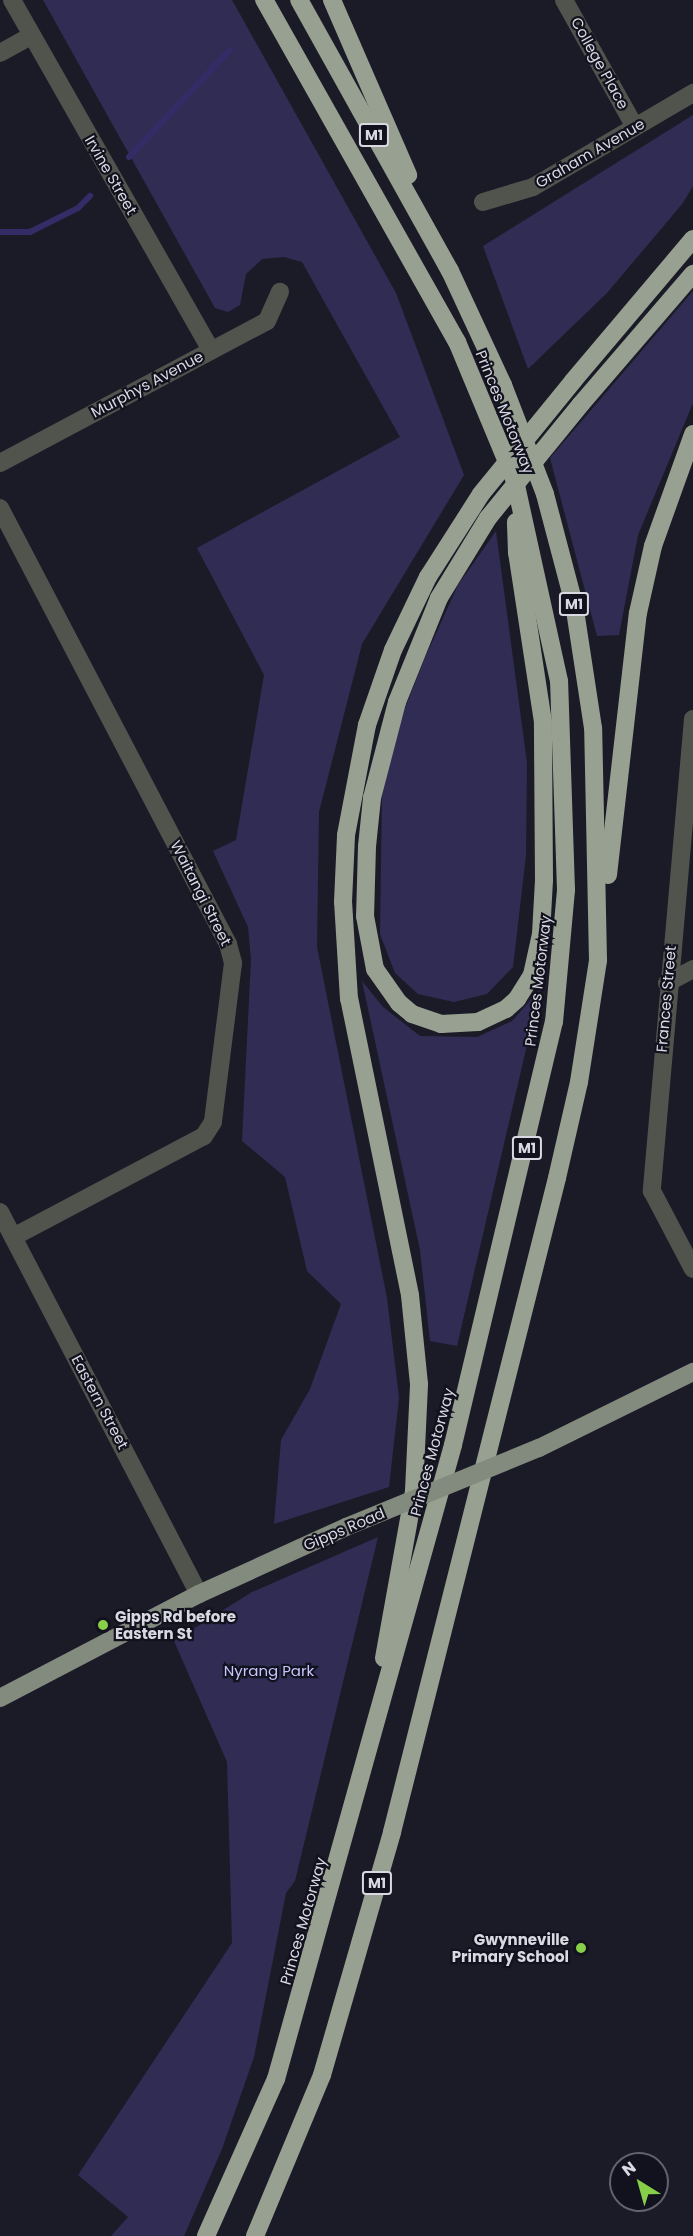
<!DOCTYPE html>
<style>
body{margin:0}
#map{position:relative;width:693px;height:2236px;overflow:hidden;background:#1b1b28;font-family:Poppins,sans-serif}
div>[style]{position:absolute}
.green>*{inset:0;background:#302c54}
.stream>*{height:6px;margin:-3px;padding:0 3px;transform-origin:3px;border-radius:3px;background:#342c67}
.minor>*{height:18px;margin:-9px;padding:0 9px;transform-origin:9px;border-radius:9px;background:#50544d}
.major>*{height:18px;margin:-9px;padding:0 9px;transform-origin:9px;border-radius:9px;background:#838b7e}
.highway>*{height:18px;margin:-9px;padding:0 9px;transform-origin:9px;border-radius:9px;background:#98a191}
.major-bridge>*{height:18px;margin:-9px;padding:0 9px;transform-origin:9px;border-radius:9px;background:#838b7e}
.highway-bridge>*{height:18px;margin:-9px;padding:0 9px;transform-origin:9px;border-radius:9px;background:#98a191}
.dots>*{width:16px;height:16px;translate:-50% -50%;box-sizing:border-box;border:3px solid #12111e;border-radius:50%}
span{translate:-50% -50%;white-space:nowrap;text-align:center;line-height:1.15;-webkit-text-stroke:4.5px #12111e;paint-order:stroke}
.shield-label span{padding:2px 4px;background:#12111e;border:2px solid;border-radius:4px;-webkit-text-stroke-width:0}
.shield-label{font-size:14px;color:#d9d9e2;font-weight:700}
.street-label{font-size:15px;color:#d9d9e2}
.poi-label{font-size:15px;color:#d9d9e2;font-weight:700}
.left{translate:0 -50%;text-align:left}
.right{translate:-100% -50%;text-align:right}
.park-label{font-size:15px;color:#c8c6ff}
.north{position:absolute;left:609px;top:2152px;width:60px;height:60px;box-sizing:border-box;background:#12111e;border:2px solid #62616c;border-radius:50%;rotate:323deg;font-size:16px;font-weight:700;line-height:24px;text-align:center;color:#d9d9e2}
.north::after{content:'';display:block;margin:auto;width:21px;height:27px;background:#88cf49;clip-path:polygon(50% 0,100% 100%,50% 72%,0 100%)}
</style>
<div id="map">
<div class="green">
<div style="clip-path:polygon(43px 0,232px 0,396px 293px,464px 475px,362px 644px,319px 812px,317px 947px,387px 1298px,399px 1398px,389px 1487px,274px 1524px,281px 1440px,310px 1389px,341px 1304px,307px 1271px,285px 1177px,242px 1141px,251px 959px,248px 927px,213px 851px,236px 840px,264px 675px,197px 548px,400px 437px,302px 262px,284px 257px,262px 259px,246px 274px,240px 305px,228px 312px,215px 308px)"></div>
<div style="clip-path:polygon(693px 115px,693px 186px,683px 203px,607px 293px,528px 369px,483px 246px)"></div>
<div style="clip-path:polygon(693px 291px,693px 403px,638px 535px,619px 635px,597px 636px,550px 458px)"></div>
<div style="clip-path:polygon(496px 531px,527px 763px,526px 855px,513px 967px,487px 994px,454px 1002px,418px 994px,395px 973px,380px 934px,382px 797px,396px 731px,424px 660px,458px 585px)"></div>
<div style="clip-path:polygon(362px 981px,383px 1007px,420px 1036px,477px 1037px,512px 1021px,540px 989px,457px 1346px,430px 1341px,420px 1250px)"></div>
<div style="clip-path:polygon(378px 1537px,295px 1881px,286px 1893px,254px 2057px,222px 2149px,184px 2236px,111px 2236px,128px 2217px,78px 2175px,232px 1943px,227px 1762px,174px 1641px,252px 1592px)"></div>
</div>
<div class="stream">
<div style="left:129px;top:157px;width:147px;rotate:-46.7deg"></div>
<div style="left:0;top:232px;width:30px"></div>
<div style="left:30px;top:232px;width:54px;rotate:-26.6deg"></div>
<div style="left:78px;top:208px;width:17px;rotate:-45deg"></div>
</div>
<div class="minor">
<div style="left:12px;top:0;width:403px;rotate:60.4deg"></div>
<div style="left:564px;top:0;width:145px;rotate:60.8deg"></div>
<div style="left:0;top:53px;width:35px;rotate:-29deg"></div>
<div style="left:483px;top:202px;width:52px;rotate:-16.7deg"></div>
<div style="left:533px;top:187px;width:186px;rotate:-30.4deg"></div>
<div style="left:0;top:463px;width:302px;rotate:-28deg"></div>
<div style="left:267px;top:321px;width:32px;rotate:-66deg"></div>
<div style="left:0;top:508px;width:492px;rotate:62.4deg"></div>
<div style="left:228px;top:944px;width:20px;rotate:75deg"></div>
<div style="left:233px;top:963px;width:160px;rotate:97.2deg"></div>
<div style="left:213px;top:1122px;width:17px;rotate:123deg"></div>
<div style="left:204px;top:1136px;width:216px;rotate:152.1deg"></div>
<div style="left:693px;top:719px;width:474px;rotate:95deg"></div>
<div style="left:652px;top:1191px;width:88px;rotate:62.3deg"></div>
<div style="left:667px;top:983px;width:30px;rotate:-28deg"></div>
<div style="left:0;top:1212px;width:431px;rotate:62.5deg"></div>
</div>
<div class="major">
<div style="left:539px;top:1448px;width:172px;rotate:-26.3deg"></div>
<div style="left:0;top:1698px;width:225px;rotate:-27.6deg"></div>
<div style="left:199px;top:1594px;width:162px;rotate:-24.5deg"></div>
</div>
<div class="highway">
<div style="left:332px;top:0;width:191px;rotate:66.5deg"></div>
<div style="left:573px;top:381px;width:186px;rotate:-49.8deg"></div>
<div style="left:581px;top:404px;width:172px;rotate:-49.3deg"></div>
<div style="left:488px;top:518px;width:94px;rotate:121.5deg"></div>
<div style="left:439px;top:598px;width:112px;rotate:112deg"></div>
<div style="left:397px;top:702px;width:99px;rotate:104.6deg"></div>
<div style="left:372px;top:798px;width:48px;rotate:95.9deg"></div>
<div style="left:367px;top:846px;width:70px;rotate:91.6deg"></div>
<div style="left:365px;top:916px;width:54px;rotate:79.3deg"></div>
<div style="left:375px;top:969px;width:42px;rotate:54.8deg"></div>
<div style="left:399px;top:1003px;width:17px;rotate:40deg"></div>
<div style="left:412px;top:1014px;width:31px;rotate:19deg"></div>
<div style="left:441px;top:1024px;width:37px;rotate:-3deg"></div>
<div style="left:478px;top:1022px;width:31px;rotate:-25deg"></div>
<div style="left:506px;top:1009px;width:15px;rotate:-42deg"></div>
<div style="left:517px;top:999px;width:28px;rotate:-58deg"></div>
<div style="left:532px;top:975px;width:42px;rotate:-77.6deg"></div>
<div style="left:541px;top:934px;width:54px;rotate:-86.8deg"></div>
<div style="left:544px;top:880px;width:158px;rotate:-90.4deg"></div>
<div style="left:543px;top:722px;width:171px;rotate:-98.7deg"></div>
<div style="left:517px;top:553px;width:31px;rotate:-92deg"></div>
<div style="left:608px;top:875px;width:264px;rotate:-83.5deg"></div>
<div style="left:638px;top:613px;width:69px;rotate:-77.4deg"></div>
<div style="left:653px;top:546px;width:119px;rotate:-70.3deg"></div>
<div style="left:384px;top:1658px;width:170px;rotate:-79.8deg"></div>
<div style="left:414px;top:1491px;width:107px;rotate:-87.3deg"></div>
<div style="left:419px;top:1384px;width:89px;rotate:-95.8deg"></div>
<div style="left:410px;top:1295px;width:302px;rotate:-101.6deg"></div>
<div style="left:349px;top:999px;width:97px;rotate:-93.5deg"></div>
<div style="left:343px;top:902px;width:67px;rotate:-87.4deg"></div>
<div style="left:346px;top:835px;width:112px;rotate:-79.2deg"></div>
<div style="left:367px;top:725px;width:79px;rotate:-70.9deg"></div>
<div style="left:393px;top:650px;width:81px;rotate:-64.4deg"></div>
<div style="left:428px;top:577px;width:98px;rotate:-57.4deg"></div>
<div style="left:206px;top:2236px;width:172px;rotate:-66deg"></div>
<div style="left:276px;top:2079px;width:658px;rotate:-74.4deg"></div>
<div style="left:453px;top:1445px;width:435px;rotate:-76.6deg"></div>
<div style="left:554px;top:1022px;width:133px;rotate:-84.8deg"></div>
<div style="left:566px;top:890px;width:209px;rotate:-91.9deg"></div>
<div style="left:559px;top:681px;width:205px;rotate:-102.4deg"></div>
<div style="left:515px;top:481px;width:151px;rotate:-112.6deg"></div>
<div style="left:457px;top:342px;width:393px;rotate:-119.4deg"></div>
<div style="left:255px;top:2236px;width:174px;rotate:-67.4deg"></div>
<div style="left:322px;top:2075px;width:253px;rotate:-73.9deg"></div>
<div style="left:392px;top:1832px;width:674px;rotate:-75.84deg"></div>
<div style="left:557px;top:1178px;width:98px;rotate:-77.1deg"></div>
<div style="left:579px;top:1082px;width:123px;rotate:-81.1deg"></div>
<div style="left:598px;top:960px;width:232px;rotate:-91.2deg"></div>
<div style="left:593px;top:728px;width:125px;rotate:-98.7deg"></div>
<div style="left:574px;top:604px;width:114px;rotate:-104.8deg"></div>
<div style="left:545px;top:494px;width:117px;rotate:-111.1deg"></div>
<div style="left:503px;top:385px;width:126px;rotate:-114.9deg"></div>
<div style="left:450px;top:271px;width:310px;rotate:-119.1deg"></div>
</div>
<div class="major-bridge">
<div style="left:346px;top:1527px;width:209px;rotate:-22.3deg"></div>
</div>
<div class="highway-bridge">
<div style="left:481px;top:494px;width:146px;rotate:-50.8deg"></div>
<div style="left:488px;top:518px;width:147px;rotate:-50.8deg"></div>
</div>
<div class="dots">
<div style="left:103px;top:1625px;background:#88cf49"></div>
<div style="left:581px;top:1948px;background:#88cf49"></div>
</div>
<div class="shield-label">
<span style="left:374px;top:135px">M1</span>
<span style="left:574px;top:604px">M1</span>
<span style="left:527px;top:1148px">M1</span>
<span style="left:377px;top:1883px">M1</span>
</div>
<div class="street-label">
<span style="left:600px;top:63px;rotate:61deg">College Place</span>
<span style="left:590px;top:153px;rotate:-30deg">Graham Avenue</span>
<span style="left:111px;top:175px;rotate:60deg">Irvine Street</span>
<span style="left:147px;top:384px;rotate:-28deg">Murphys Avenue</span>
<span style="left:505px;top:412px;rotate:68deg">Princes Motorway</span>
<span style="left:201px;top:893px;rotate:63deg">Waitangi Street</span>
<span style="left:538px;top:981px;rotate:-83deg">Princes Motorway</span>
<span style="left:666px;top:999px;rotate:-85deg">Frances Street</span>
<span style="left:100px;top:1402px;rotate:62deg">Eastern Street</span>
<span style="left:432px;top:1452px;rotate:-75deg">Princes Motorway</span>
<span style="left:344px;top:1529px;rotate:-23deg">Gipps Road</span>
<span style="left:303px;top:1921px;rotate:-74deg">Princes Motorway</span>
</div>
<div class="poi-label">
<span class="left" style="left:115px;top:1625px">Gipps Rd before<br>Eastern St</span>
<span class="right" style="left:569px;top:1948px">Gwynneville<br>Primary School</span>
</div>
<div class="park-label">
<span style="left:269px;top:1671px">Nyrang Park</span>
</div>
<div class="north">N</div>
</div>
